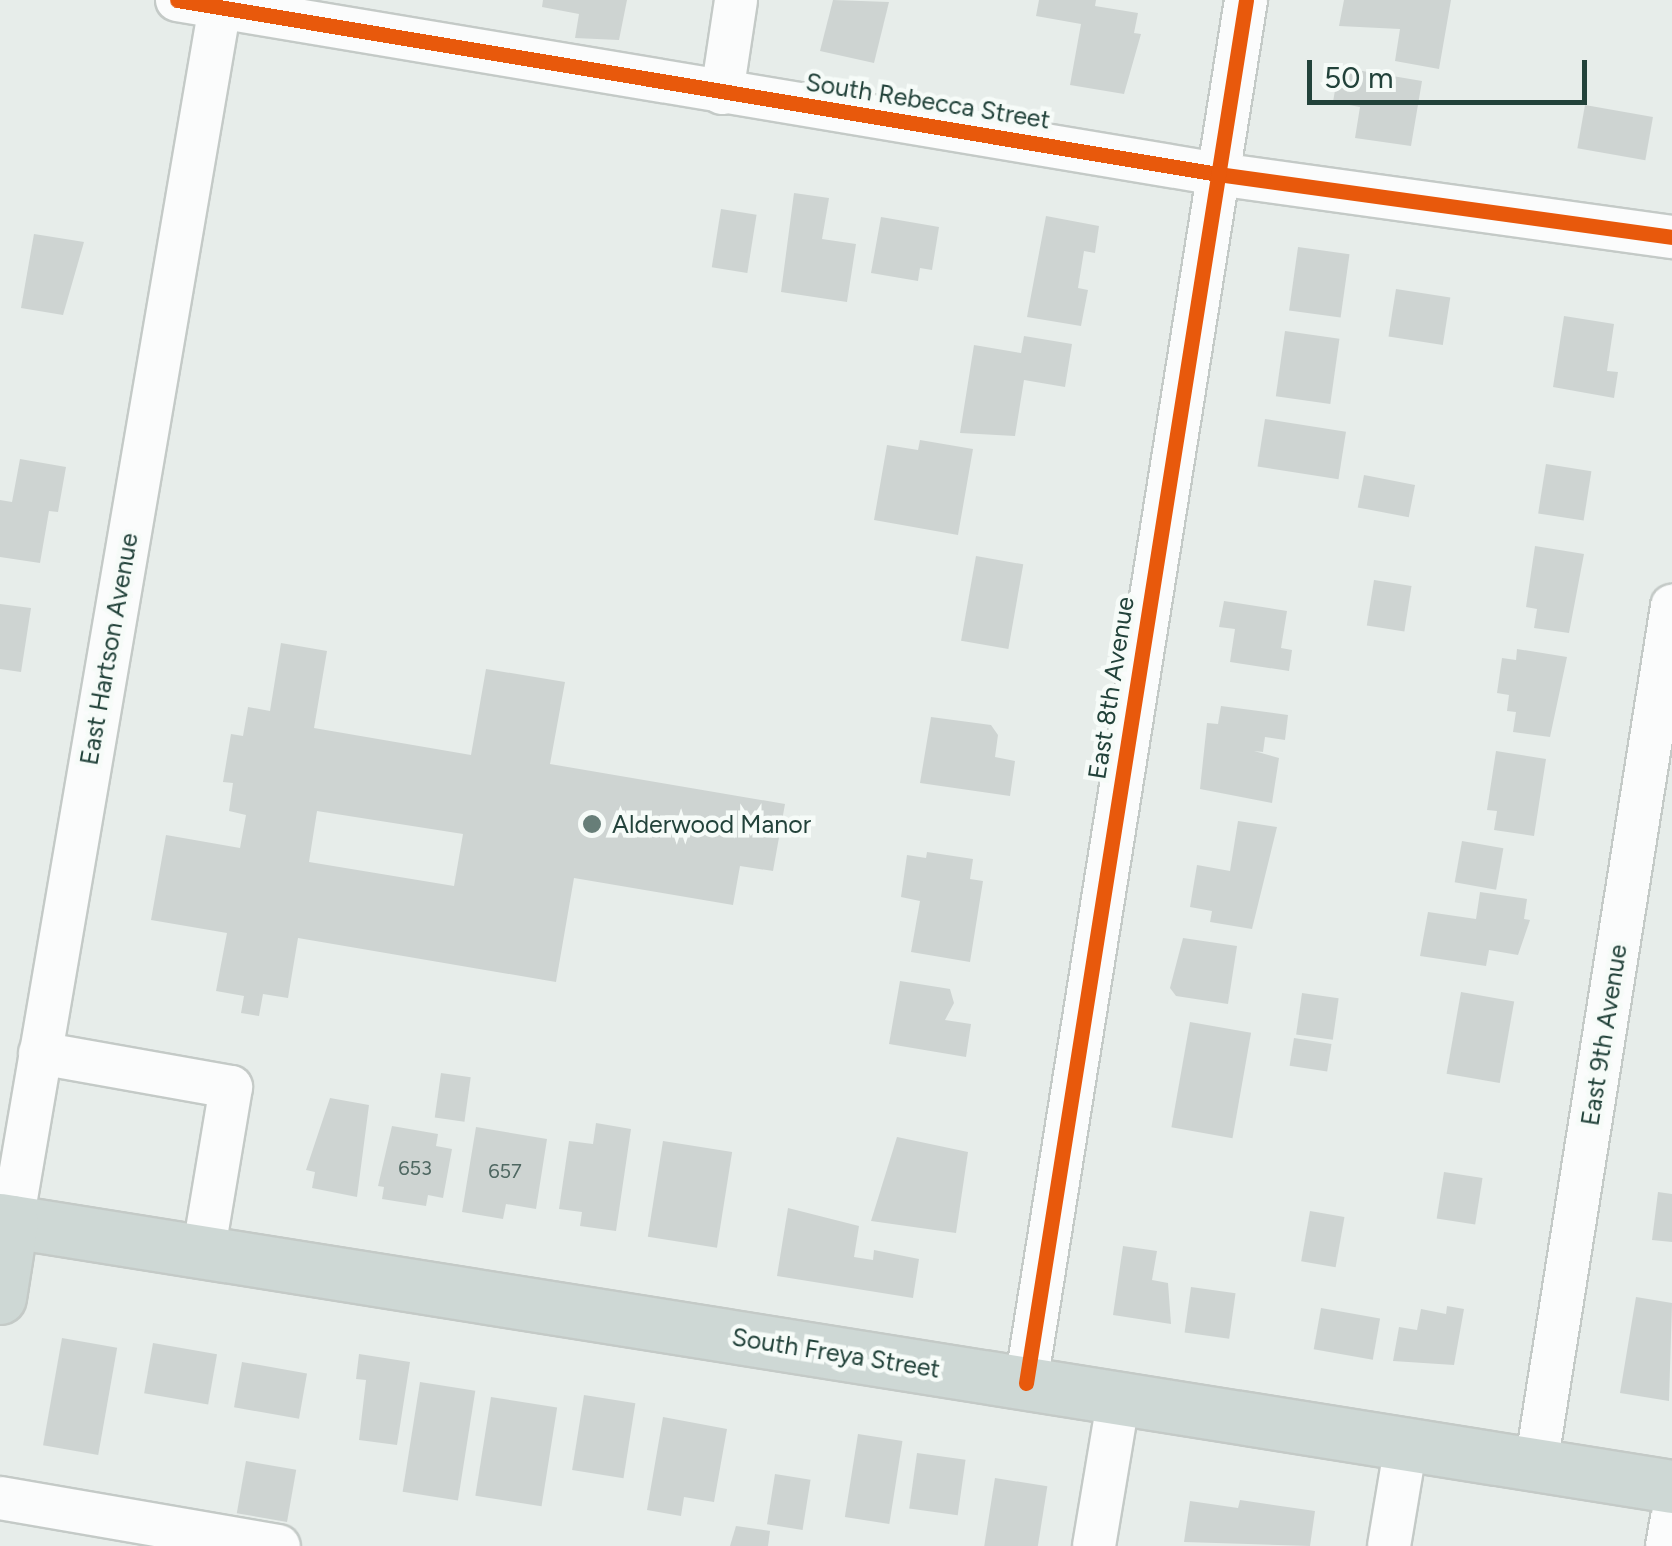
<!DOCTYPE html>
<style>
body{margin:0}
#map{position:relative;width:1672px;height:1546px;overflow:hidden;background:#e7edea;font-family:Figtree,sans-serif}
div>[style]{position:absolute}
.building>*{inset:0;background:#ced4d2;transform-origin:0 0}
.roads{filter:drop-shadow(2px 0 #c4cac7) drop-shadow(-2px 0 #c4cac7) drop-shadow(0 2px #c4cac7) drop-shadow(0 -2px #c4cac7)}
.minor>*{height:42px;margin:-21px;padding:0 21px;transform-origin:21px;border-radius:21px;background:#fbfcfc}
.major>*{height:52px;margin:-26px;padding:0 26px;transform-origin:26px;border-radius:26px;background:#ced8d5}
.cycleway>*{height:15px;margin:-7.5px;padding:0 7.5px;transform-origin:7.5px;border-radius:7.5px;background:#e8590c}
.dots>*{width:28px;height:28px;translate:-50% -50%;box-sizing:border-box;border:5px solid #f6fbf8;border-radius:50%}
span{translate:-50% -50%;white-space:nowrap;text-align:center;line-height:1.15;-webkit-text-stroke:9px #f6fbf8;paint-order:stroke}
.number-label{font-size:20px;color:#4e6761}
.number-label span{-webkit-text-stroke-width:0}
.street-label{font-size:25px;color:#22423a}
.poi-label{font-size:25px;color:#22423a}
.left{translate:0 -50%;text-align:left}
.scale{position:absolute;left:1307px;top:60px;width:280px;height:45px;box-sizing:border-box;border:5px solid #22423a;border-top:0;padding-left:12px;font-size:30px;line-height:35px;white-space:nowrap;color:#22423a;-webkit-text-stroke:8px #f6fbf8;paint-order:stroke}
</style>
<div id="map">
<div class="building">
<div style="clip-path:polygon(543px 0,627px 0,619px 40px,575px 38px,579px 14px,542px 7px)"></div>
<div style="clip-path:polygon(833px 0,889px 2px,874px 63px,820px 51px)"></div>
<div style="clip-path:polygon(1039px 0,1096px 0,1095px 6px,1138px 13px,1134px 33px,1141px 34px,1124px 94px,1070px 85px,1081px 24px,1036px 16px)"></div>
<div style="clip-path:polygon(1344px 0,1451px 0,1439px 69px,1395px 61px,1400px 29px,1339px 26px)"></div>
<div style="clip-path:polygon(1339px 67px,1422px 81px,1411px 146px,1355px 138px,1360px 107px,1333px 102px)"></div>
<div style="left:1585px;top:105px;width:69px;height:44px;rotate:10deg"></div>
<div style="clip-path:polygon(794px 193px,829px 198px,822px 239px,856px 244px,847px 302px,781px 292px)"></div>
<div style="left:721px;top:209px;width:36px;height:59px;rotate:9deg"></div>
<div style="clip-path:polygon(1046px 216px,1099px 226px,1095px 253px,1084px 251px,1078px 288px,1088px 290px,1081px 326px,1027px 317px)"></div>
<div style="clip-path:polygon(881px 217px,939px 227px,932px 270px,920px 268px,918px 281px,871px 273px)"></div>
<div style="clip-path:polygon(34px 234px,84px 242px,63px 315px,21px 308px)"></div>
<div style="left:1298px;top:247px;width:52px;height:64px;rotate:8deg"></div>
<div style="left:1396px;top:289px;width:55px;height:48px;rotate:9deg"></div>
<div style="clip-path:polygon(1564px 316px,1614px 324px,1607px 371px,1618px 372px,1614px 398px,1553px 387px)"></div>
<div style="left:1285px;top:331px;width:55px;height:66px;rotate:8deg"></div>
<div style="clip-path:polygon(1024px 336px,1072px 344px,1065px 387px,1024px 380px,1015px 436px,960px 433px,974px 345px,1021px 353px)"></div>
<div style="left:1265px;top:419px;width:82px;height:48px;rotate:9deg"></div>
<div style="clip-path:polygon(920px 440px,973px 449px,958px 535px,874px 520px,887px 445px,918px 450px)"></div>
<div style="clip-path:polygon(20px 459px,66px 467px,58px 512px,49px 511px,40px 563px,0 557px,0 500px,12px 502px)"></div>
<div style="left:1546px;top:464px;width:46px;height:50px;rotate:9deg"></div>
<div style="left:1364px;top:475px;width:52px;height:33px;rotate:11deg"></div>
<div style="clip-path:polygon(1535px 546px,1584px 554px,1569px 633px,1534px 628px,1537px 609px,1526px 607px)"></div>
<div style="left:976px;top:556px;width:48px;height:86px;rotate:10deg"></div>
<div style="left:1374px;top:580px;width:38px;height:46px;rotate:9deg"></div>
<div style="clip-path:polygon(1224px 601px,1287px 611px,1281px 648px,1292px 650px,1289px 671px,1230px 662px,1235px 629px,1219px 627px)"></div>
<div style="clip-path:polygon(0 604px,31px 608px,21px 672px,0 669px)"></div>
<div style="clip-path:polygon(evenodd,281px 643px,327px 651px,314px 728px,471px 755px,486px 669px,565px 682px,550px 764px,785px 804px,773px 871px,740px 866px,733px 905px,574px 878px,556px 982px,298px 938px,288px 998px,263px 994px,259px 1016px,241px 1013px,244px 996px,216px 991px,227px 933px,151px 920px,166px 835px,240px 848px,246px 815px,229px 811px,233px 783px,223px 782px,231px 734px,243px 736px,248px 707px,270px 711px,281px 643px,317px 811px,463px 834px,454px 886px,309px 862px,317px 811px)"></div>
<div style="clip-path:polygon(1517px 649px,1567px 657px,1550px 737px,1513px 732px,1516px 712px,1507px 711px,1509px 695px,1497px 693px,1502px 658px,1516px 660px)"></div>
<div style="clip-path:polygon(1221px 706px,1288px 715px,1285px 740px,1265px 737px,1263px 752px,1254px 751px,1279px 758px,1272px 803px,1200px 789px,1207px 723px,1218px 724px)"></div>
<div style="clip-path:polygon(931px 717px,991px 725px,998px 735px,995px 757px,1015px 761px,1010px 796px,920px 783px)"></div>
<div style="clip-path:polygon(1496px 751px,1546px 759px,1534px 836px,1494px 830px,1497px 811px,1487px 810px)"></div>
<div style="clip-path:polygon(1238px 821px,1277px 827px,1252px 929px,1210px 922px,1212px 911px,1190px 907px,1197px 865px,1230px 871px)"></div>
<div style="left:1462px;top:841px;width:42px;height:42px;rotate:10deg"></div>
<div style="clip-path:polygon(927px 852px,973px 859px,970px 879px,983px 881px,970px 962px,911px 952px,920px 901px,901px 897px,907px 855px,926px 858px)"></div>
<div style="clip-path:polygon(1480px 892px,1527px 899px,1524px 919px,1530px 920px,1518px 955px,1489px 950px,1486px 966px,1420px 956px,1428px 912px,1476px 919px)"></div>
<div style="clip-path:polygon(1183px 938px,1237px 946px,1228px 1004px,1176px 996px,1170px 988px)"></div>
<div style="clip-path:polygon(900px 981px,950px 989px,954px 1003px,945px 1020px,971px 1024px,966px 1057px,889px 1044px)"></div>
<div style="left:1461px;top:992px;width:54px;height:83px;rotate:10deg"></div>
<div style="left:1302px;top:993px;width:37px;height:42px;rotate:8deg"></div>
<div style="left:1190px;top:1022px;width:62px;height:107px;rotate:10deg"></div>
<div style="left:1294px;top:1038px;width:38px;height:28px;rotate:9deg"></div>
<div style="left:441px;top:1073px;width:30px;height:45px;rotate:8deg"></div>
<div style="clip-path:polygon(330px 1098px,369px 1105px,357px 1197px,312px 1188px,315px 1172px,306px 1170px)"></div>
<div style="clip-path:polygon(596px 1123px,631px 1129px,616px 1231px,580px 1226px,582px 1212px,559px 1209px,569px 1141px,593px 1144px)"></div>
<div style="clip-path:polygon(392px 1126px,438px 1134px,436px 1146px,452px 1149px,443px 1198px,428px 1195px,426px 1206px,382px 1199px,384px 1187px,378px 1186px)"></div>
<div style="clip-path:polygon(476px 1127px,547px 1139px,536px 1209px,506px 1204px,503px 1219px,462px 1212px)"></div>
<div style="clip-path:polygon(897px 1137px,968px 1152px,956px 1233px,871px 1221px)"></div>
<div style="left:663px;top:1141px;width:70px;height:97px;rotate:9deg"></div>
<div style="left:1444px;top:1172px;width:39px;height:47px;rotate:9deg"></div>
<div style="clip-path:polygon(1658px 1192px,1672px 1194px,1672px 1242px,1652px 1240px)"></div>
<div style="clip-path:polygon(788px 1208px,859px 1226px,854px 1257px,873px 1260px,874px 1250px,919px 1259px,913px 1298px,777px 1276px)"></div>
<div style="left:1310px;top:1211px;width:35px;height:51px;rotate:10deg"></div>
<div style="clip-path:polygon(1123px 1246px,1157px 1251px,1152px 1280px,1168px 1283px,1171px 1324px,1113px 1315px)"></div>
<div style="left:1191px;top:1287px;width:45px;height:46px;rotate:8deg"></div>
<div style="clip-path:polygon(1636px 1297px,1672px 1303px,1669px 1401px,1620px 1393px)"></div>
<div style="clip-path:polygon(1447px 1306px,1464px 1309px,1454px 1365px,1393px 1361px,1399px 1327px,1417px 1330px,1421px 1309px,1446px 1314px)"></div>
<div style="left:1321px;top:1308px;width:60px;height:42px;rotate:10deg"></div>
<div style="left:62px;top:1338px;width:56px;height:109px;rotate:10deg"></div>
<div style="left:153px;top:1343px;width:65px;height:51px;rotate:10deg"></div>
<div style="clip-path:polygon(359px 1354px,410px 1362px,397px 1445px,359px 1440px,366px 1380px,356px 1379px)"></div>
<div style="left:242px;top:1362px;width:66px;height:46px;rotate:10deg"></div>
<div style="left:420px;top:1382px;width:56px;height:111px;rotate:9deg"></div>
<div style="left:584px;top:1395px;width:52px;height:76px;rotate:9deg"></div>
<div style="left:491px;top:1397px;width:67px;height:100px;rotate:9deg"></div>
<div style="clip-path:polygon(663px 1417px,727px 1429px,714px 1502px,684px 1497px,681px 1516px,647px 1510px)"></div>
<div style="left:858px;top:1434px;width:45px;height:84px;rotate:9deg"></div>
<div style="left:917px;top:1453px;width:49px;height:56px;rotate:8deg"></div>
<div style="left:246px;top:1461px;width:51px;height:53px;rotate:10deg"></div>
<div style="left:775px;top:1474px;width:36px;height:51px;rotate:9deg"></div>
<div style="left:995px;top:1478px;width:53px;height:69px;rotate:9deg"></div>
<div style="clip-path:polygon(1240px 1500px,1315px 1511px,1310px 1546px,1184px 1542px,1190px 1501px,1238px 1508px)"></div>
<div style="clip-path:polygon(736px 1526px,770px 1531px,768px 1546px,730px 1546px)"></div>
</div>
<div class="roads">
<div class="minor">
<div style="left:177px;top:0;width:1055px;rotate:9.49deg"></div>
<div style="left:1218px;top:174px;width:458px;rotate:7.9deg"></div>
<div style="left:722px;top:93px;width:94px;rotate:-81.4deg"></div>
<div style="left:40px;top:1053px;width:194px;rotate:10.1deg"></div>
<div style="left:231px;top:1087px;width:169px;rotate:99.5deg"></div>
<div style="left:12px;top:1222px;width:1240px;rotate:-80.29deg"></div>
<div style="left:1026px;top:1383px;width:1400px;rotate:-80.96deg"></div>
<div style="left:1536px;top:1465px;width:870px;rotate:-81deg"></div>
<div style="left:0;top:1498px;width:283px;rotate:9.8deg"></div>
<div style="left:1094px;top:1546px;width:151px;rotate:-80.5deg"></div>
<div style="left:1389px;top:1546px;width:103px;rotate:-80.5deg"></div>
<div style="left:1667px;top:1546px;width:28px;rotate:-80deg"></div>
</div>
<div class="major">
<div style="left:0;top:1220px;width:1693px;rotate:9.07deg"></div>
<div style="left:0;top:1298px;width:77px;rotate:-81deg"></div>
</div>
</div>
<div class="cycleway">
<div style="left:177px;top:0;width:1055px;rotate:9.49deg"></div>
<div style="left:1218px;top:174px;width:458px;rotate:7.9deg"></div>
<div style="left:1026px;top:1383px;width:1400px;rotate:-80.96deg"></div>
</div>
<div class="dots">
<div style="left:592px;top:824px;background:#677e78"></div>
</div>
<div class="number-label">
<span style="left:415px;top:1168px">653</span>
<span style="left:505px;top:1171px">657</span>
</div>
<div class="street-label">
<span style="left:928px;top:101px;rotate:9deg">South Rebecca Street</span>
<span style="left:109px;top:649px;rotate:-80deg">East Hartson Avenue</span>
<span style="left:1111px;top:688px;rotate:-81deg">East 8th Avenue</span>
<span style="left:1604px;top:1035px;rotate:-81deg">East 9th Avenue</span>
<span style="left:836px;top:1353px;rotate:9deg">South Freya Street</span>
</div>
<div class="poi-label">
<span class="left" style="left:612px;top:824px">Alderwood Manor</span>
</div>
<div class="scale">50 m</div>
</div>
